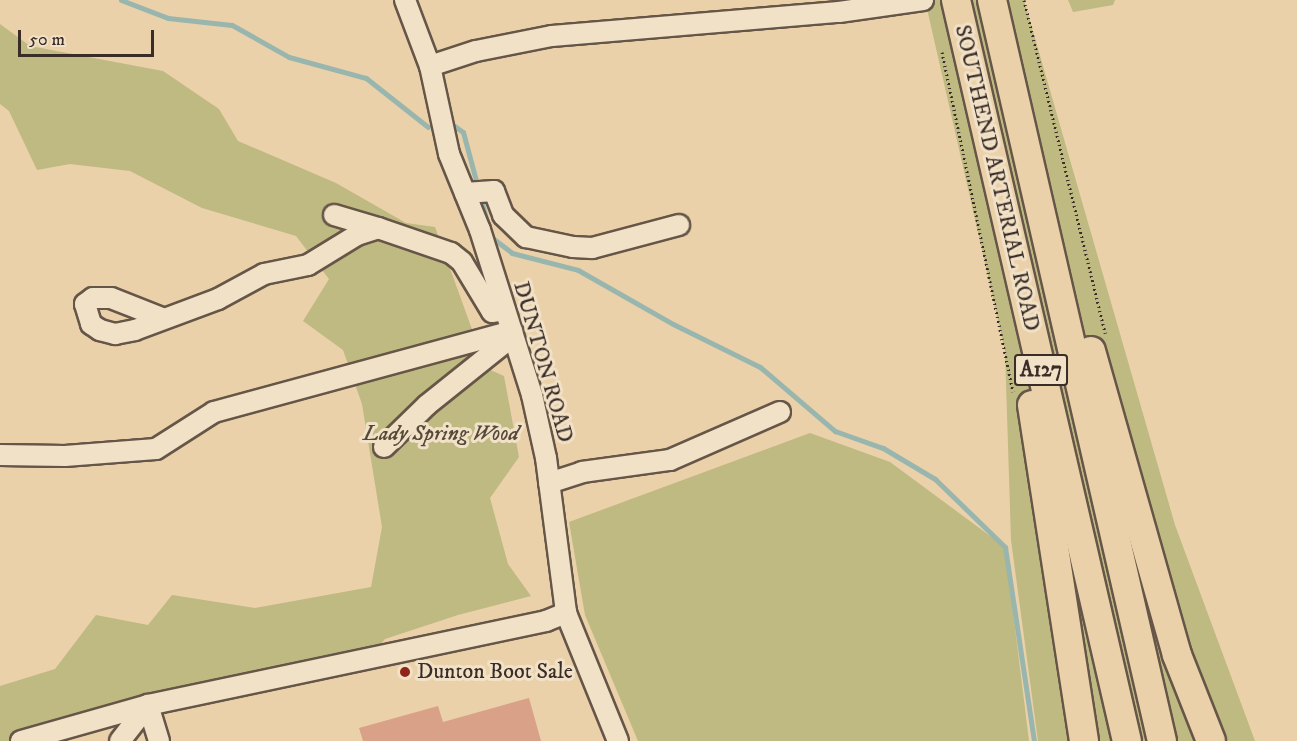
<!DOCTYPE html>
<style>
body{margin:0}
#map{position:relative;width:1297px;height:741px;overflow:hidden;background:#ead1a9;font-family:"IM FELL DW Pica",serif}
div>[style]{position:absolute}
.green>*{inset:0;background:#bfb982}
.stream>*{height:5px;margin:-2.5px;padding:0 2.5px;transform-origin:2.5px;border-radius:2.5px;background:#98b6ae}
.building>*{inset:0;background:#d9a188}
.path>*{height:3px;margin-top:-1.5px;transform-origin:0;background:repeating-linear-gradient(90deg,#3a2d27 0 1.5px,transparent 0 4.5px)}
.roads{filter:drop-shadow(2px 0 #665648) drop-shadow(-2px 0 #665648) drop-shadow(0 2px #665648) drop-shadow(0 -2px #665648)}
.minor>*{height:20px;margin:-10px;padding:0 10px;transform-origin:10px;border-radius:10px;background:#f1e1c7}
.highway>*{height:28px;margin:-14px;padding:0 14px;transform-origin:14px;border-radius:14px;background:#ead1a9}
.dots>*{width:16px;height:16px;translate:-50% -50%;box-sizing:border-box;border:3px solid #f1e1c7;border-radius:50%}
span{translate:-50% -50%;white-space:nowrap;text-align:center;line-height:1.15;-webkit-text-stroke:6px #f1e1c7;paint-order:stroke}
.shield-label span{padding:2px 4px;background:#f1e1c7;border:2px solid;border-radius:4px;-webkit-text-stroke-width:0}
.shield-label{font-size:21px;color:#3a2d27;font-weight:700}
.street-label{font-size:22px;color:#3a2d27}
.park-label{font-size:22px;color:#554939;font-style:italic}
.poi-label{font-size:22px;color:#3a2d27}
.left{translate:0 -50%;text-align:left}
.scale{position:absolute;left:18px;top:30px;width:136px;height:27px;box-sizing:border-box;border:3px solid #3a2d27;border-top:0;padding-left:8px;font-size:18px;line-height:21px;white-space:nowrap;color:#3a2d27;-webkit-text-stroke:4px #f1e1c7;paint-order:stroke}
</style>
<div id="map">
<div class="green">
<div style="clip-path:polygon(925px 0,1024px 0,1175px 525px,1255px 741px,1038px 741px,1011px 540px,1005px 351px)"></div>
<div style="clip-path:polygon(1068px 0,1115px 0,1113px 5px,1073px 12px)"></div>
<div style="clip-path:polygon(0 24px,30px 46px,163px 71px,219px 109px,238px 141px,336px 183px,406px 223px,435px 227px,486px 368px,504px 376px,519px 457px,490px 498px,508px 564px,531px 596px,458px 615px,385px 639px,378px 647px,17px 741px,0 741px,0 686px,55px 669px,96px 615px,148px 625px,172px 595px,255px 608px,371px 587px,382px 527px,362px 404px,343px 350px,303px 321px,329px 279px,296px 236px,202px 208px,130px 171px,70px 164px,37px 170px,9px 111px,0 104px)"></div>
<div style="clip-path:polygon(810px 433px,890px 462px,1005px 547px,1029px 741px,638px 741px,585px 615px,569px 522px)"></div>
</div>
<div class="stream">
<div style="left:121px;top:0;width:50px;rotate:21deg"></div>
<div style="left:168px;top:18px;width:64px;rotate:6.2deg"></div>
<div style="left:232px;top:25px;width:65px;rotate:29.3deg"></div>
<div style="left:289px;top:57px;width:80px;rotate:15.3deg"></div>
<div style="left:366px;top:78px;width:79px;rotate:38.3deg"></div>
<div style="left:449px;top:122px;width:17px;rotate:36deg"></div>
<div style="left:463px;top:132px;width:58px;rotate:75deg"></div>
<div style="left:480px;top:196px;width:30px;rotate:75deg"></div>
<div style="left:491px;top:237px;width:26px;rotate:37deg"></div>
<div style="left:512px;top:253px;width:68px;rotate:14.4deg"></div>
<div style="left:578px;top:270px;width:109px;rotate:29.6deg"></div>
<div style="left:673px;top:324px;width:97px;rotate:26.3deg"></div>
<div style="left:760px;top:367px;width:99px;rotate:40.5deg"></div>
<div style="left:835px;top:431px;width:51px;rotate:19.5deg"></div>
<div style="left:883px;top:448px;width:61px;rotate:30.8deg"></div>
<div style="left:935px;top:479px;width:98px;rotate:44.2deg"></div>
<div style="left:1005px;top:547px;width:196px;rotate:81.5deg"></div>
</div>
<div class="building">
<div style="clip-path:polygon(529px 698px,541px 741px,363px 741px,359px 728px,438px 706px,443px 722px)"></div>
</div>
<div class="path">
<div style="left:1024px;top:0;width:343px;rotate:76.3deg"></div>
<div style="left:942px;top:52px;width:347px;rotate:78.2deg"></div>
</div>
<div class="roads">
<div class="minor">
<div style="left:405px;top:0;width:71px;rotate:69.3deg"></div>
<div style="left:430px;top:66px;width:90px;rotate:77.8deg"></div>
<div style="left:449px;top:154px;width:82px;rotate:67.8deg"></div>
<div style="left:480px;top:230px;width:173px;rotate:72.5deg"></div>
<div style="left:532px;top:395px;width:65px;rotate:77.5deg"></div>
<div style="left:546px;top:458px;width:156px;rotate:82.6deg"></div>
<div style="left:566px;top:613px;width:138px;rotate:67.9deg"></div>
<div style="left:430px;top:66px;width:48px;rotate:-18.1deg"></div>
<div style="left:476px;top:51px;width:77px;rotate:-11.2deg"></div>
<div style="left:552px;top:36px;width:288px;rotate:-4.8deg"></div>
<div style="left:839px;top:12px;width:85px;rotate:-8.1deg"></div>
<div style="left:465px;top:193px;width:29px;rotate:-4deg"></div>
<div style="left:494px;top:191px;width:26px;rotate:69deg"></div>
<div style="left:503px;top:215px;width:32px;rotate:44deg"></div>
<div style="left:526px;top:237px;width:48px;rotate:12deg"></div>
<div style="left:573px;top:247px;width:19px;rotate:3deg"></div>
<div style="left:592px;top:248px;width:90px;rotate:-14.8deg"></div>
<div style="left:334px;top:215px;width:46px;rotate:16.5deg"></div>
<div style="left:162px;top:318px;width:55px;rotate:-158.6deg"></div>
<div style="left:111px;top:298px;width:18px;rotate:180deg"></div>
<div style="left:93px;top:298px;width:10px;rotate:143deg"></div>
<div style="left:85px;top:304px;width:21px;rotate:73deg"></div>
<div style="left:91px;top:324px;width:11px;rotate:34deg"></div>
<div style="left:100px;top:330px;width:16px;rotate:15deg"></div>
<div style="left:115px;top:334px;width:20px;rotate:-11deg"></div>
<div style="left:135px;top:330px;width:89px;rotate:-20.5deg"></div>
<div style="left:218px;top:299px;width:52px;rotate:-28.5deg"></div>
<div style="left:264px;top:274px;width:45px;rotate:-11.6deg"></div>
<div style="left:308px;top:265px;width:57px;rotate:-31.5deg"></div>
<div style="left:357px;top:235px;width:22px;rotate:-18deg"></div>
<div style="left:378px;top:228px;width:77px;rotate:18.9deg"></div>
<div style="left:451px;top:253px;width:14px;rotate:39deg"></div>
<div style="left:462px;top:262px;width:58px;rotate:59deg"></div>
<div style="left:492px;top:312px;width:13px;rotate:-9deg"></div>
<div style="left:384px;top:447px;width:60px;rotate:-44.3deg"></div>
<div style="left:427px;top:405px;width:110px;rotate:-38.7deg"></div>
<div style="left:0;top:455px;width:65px;rotate:0.9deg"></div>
<div style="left:65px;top:456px;width:91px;rotate:-4.4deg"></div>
<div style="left:156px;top:449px;width:69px;rotate:-32.5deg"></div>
<div style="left:214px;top:412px;width:309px;rotate:-15.2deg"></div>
<div style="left:549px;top:483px;width:35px;rotate:-18deg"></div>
<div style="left:582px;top:472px;width:89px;rotate:-7.8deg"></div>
<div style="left:670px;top:460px;width:120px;rotate:-23.6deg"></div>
<div style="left:148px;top:705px;width:38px;rotate:73deg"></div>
<div style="left:21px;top:741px;width:132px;rotate:-15.8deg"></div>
<div style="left:148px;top:705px;width:407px;rotate:-11.9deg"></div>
<div style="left:546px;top:621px;width:22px;rotate:-22deg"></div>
<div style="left:120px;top:741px;width:46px;rotate:-52.1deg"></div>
</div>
<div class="highway">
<div style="left:956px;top:0;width:760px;rotate:77.01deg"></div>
<div style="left:992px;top:0;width:760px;rotate:77.08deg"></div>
<div style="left:1091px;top:351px;width:316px;rotate:74.2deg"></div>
<div style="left:1177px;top:655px;width:92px;rotate:68.4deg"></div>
<div style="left:1032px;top:405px;width:340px;rotate:81.2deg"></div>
</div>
</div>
<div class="dots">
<div style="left:405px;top:672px;background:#8f2418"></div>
</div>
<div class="shield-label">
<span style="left:1041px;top:370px">A127</span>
</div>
<div class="street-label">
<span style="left:997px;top:178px;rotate:77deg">SOUTHEND ARTERIAL ROAD</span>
<span style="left:543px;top:362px;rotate:74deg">DUNTON ROAD</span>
</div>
<div class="park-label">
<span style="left:441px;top:434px">Lady Spring Wood</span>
</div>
<div class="poi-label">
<span class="left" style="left:417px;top:672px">Dunton Boot Sale</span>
</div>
<div class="scale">50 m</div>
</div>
